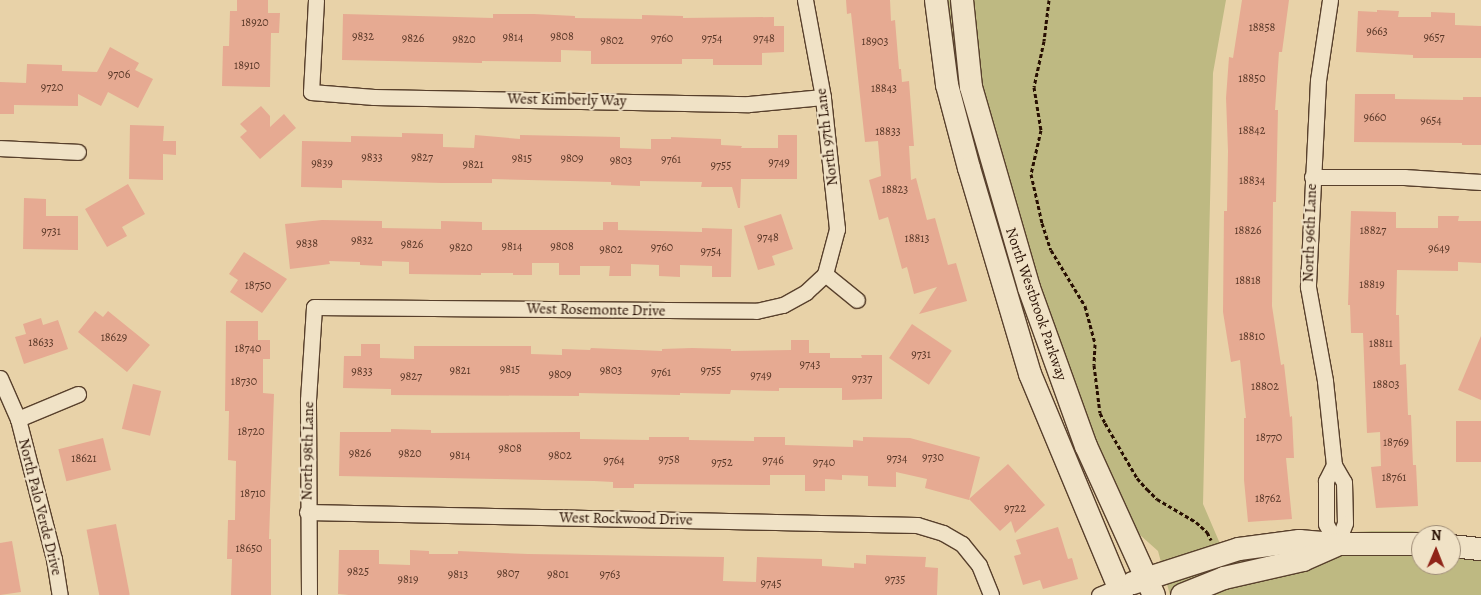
<!DOCTYPE html>
<style>
body{margin:0}
#map{position:relative;width:1481px;height:595px;overflow:hidden;background:#e8d2a8;font-family:Alegreya,serif}
div>[style]{position:absolute}
.green>*{inset:0;background:#beb982}
.building>*{inset:0;background:#e6aa92;transform-origin:0 0}
.path>*{height:3px;margin-top:-1.5px;transform-origin:0;background:repeating-linear-gradient(90deg,#280f02 0 4px,transparent 0 6.5px)}
.roads{filter:drop-shadow(1px 0 #58402c) drop-shadow(-1px 0 #58402c) drop-shadow(0 1px #58402c) drop-shadow(0 -1px #58402c)}
.street>*{height:15px;margin:-7.5px;padding:0 7.5px;transform-origin:7.5px;border-radius:7.5px;background:#f0e2c6}
.secondary>*{height:22px;margin:-11px;padding:0 11px;transform-origin:11px;border-radius:11px;background:#f0e2c6}
span{translate:-50% -50%;white-space:nowrap;text-align:center;line-height:1.15;-webkit-text-stroke:4px #f0e2c6;paint-order:stroke}
.number-label{font-size:12px;color:#583626}
.number-label span{-webkit-text-stroke-width:0}
.street-label{font-size:15px;color:#280f02}
.north{position:absolute;left:1411px;top:525px;width:50px;height:50px;box-sizing:border-box;background:#f0e2c6;border:1px solid #a08e78;border-radius:50%;rotate:1deg;font-size:14px;font-weight:700;line-height:20px;text-align:center;color:#280f02}
.north::after{content:'';display:block;margin:auto;width:18px;height:22px;background:#8f2418;clip-path:polygon(50% 0,100% 100%,50% 72%,0 100%)}
</style>
<div id="map">
<div class="green">
<div style="clip-path:polygon(evenodd,948px 0,1226px 0,1213px 73px,1203px 504px,1221px 546px,1266px 537px,1372px 531px,1412px 531px,1481px 538px,1481px 595px,1170px 595px,1158px 551px,1103px 502px,1052px 387px,1001px 244px,980px 171px,954px 44px,948px 0,1421px 535px,1451px 535px,1451px 565px,1421px 565px,1421px 535px)"></div>
</div>
<div class="building">
<div style="clip-path:polygon(237px 0,268px 0,268px 13px,280px 13px,279px 33px,271px 33px,270px 87px,222px 86px,223px 46px,229px 46px,230px 11px,237px 11px)"></div>
<div style="clip-path:polygon(846px 0,890px 0,891px 21px,895px 20px,899px 69px,901px 69px,902px 82px,909px 81px,914px 146px,909px 146px,911px 180px,916px 178px,927px 220px,935px 218px,948px 265px,956px 263px,967px 301px,919px 314px,937px 287px,914px 294px,907px 267px,902px 269px,888px 217px,879px 220px,869px 180px,881px 176px,878px 141px,865px 142px,851px 13px,847px 14px)"></div>
<div style="clip-path:polygon(1242px 0,1289px 0,1282px 52px,1279px 52px,1275px 110px,1278px 110px,1276px 202px,1273px 202px,1272px 306px,1281px 365px,1284px 364px,1290px 417px,1292px 416px,1294px 458px,1286px 458px,1292px 519px,1248px 522px,1244px 480px,1244px 418px,1246px 418px,1240px 360px,1231px 362px,1223px 312px,1224px 211px,1227px 211px,1228px 151px,1226px 98px,1229px 57px,1233px 58px)"></div>
<div style="clip-path:polygon(1377px 10px,1399px 11px,1398px 17px,1431px 17px,1431px 12px,1455px 13px,1455px 25px,1481px 26px,1481px 58px,1413px 58px,1413px 55px,1356px 52px,1358px 11px,1377px 12px)"></div>
<div style="clip-path:polygon(343px 14px,493px 18px,493px 14px,534px 14px,575px 16px,575px 18px,642px 19px,642px 15px,683px 16px,683px 18px,774px 17px,774px 26px,784px 26px,784px 52px,762px 53px,762px 65px,713px 65px,713px 59px,682px 59px,682px 64px,591px 64px,591px 51px,561px 50px,561px 62px,482px 61px,482px 63px,342px 60px)"></div>
<div style="clip-path:polygon(110px 47px,139px 63px,135px 70px,153px 79px,138px 108px,108px 92px,101px 106px,78px 94px,78px 106px,14px 105px,14px 114px,0 114px,0 82px,26px 83px,27px 64px,62px 65px,62px 71px,97px 72px)"></div>
<div style="clip-path:polygon(1355px 94px,1395px 94px,1395px 99px,1463px 100px,1463px 97px,1481px 97px,1481px 145px,1462px 145px,1462px 143px,1354px 142px)"></div>
<div style="clip-path:polygon(261px 106px,270px 116px,270px 127px,284px 114px,296px 128px,260px 159px,240px 137px,247px 131px,240px 124px)"></div>
<div style="clip-path:polygon(130px 125px,164px 126px,163px 141px,176px 141px,176px 155px,163px 154px,163px 180px,129px 179px)"></div>
<div style="clip-path:polygon(402px 133px,443px 134px,443px 147px,474px 148px,475px 135px,520px 139px,520px 135px,620px 137px,620px 148px,651px 149px,651px 139px,671px 139px,671px 137px,721px 139px,721px 145px,742px 146px,741px 148px,778px 148px,778px 135px,797px 135px,797px 179px,741px 179px,740px 208px,738px 208px,732px 187px,701px 187px,702px 182px,640px 181px,640px 186px,611px 185px,611px 182px,492px 179px,492px 183px,442px 183px,342px 180px,342px 188px,301px 187px,302px 141px,351px 142px,351px 136px,402px 137px)"></div>
<div style="clip-path:polygon(128px 184px,145px 214px,122px 227px,127px 236px,107px 247px,85px 209px)"></div>
<div style="clip-path:polygon(24px 198px,46px 199px,46px 216px,78px 216px,78px 250px,23px 249px)"></div>
<div style="clip-path:polygon(1351px 211px,1396px 212px,1396px 228px,1438px 228px,1438px 216px,1459px 216px,1458px 221px,1481px 221px,1481px 263px,1458px 262px,1458px 271px,1397px 270px,1396px 315px,1399px 315px,1400px 365px,1406px 364px,1408px 415px,1411px 415px,1413px 465px,1416px 465px,1418px 506px,1376px 508px,1371px 467px,1381px 466px,1380px 432px,1367px 433px,1363px 333px,1351px 333px,1350px 305px,1348px 305px)"></div>
<div style="clip-path:polygon(781px 214px,793px 249px,772px 256px,775px 265px,758px 270px,744px 226px)"></div>
<div style="clip-path:polygon(322px 220px,382px 221px,382px 228px,441px 229px,441px 221px,482px 222px,482px 230px,603px 230px,603px 222px,618px 222px,618px 230px,702px 232px,702px 228px,732px 229px,731px 277px,712px 277px,712px 266px,680px 265px,680px 277px,659px 276px,659px 265px,631px 264px,631px 276px,609px 276px,610px 266px,580px 266px,580px 275px,559px 275px,559px 263px,532px 263px,532px 275px,513px 275px,513px 273px,481px 273px,481px 275px,409px 274px,409px 262px,382px 261px,382px 266px,360px 265px,360px 262px,329px 261px,330px 264px,290px 269px,285px 224px)"></div>
<div style="clip-path:polygon(244px 252px,287px 279px,262px 313px,230px 292px,238px 280px,229px 274px)"></div>
<div style="clip-path:polygon(95px 311px,103px 317px,108px 311px,150px 345px,127px 372px,78px 332px)"></div>
<div style="clip-path:polygon(41px 318px,43px 325px,58px 320px,68px 349px,24px 364px,15px 337px,26px 334px,23px 324px)"></div>
<div style="clip-path:polygon(226px 321px,258px 321px,258px 340px,270px 340px,270px 359px,263px 359px,263px 393px,274px 394px,269px 539px,271px 539px,271px 595px,231px 595px,232px 559px,227px 559px,228px 520px,235px 520px,236px 461px,228px 460px,229px 411px,225px 411px)"></div>
<div style="left:912px;top:324px;width:48px;height:41px;rotate:34deg"></div>
<div style="clip-path:polygon(1481px 336px,1481px 400px,1458px 390px)"></div>
<div style="clip-path:polygon(791px 340px,809px 340px,809px 353px,830px 353px,830px 358px,862px 358px,861px 355px,882px 355px,882px 399px,842px 400px,842px 388px,779px 388px,779px 391px,731px 390px,730px 394px,680px 393px,680px 395px,579px 393px,579px 396px,391px 395px,391px 389px,343px 388px,344px 356px,361px 356px,361px 344px,380px 344px,380px 358px,414px 359px,414px 346px,531px 346px,531px 354px,562px 355px,562px 349px,590px 350px,591px 348px,662px 351px,662px 349px,692px 348px,731px 349px,731px 351px,791px 350px)"></div>
<div style="left:133px;top:384px;width:29px;height:46px;rotate:14deg"></div>
<div style="left:1456px;top:421px;width:25px;height:41px"></div>
<div style="clip-path:polygon(391px 429px,431px 430px,431px 433px,580px 432px,580px 439px,649px 440px,649px 437px,689px 437px,689px 440px,754px 441px,754px 437px,785px 437px,785px 445px,853px 447px,853px 440px,863px 441px,863px 437px,910px 438px,980px 457px,969px 500px,925px 488px,927px 479px,896px 472px,896px 487px,868px 486px,868px 476px,842px 475px,842px 480px,825px 479px,825px 491px,805px 491px,805px 475px,770px 475px,770px 485px,634px 484px,634px 488px,613px 488px,613px 482px,594px 481px,339px 476px,340px 432px,391px 432px)"></div>
<div style="left:103px;top:438px;width:33px;height:46px;rotate:76deg"></div>
<div style="clip-path:polygon(1008px 464px,1045px 505px,1015px 533px,1011px 521px,1000px 531px,969px 499px)"></div>
<div style="left:116px;top:524px;width:72px;height:30px;rotate:79deg"></div>
<div style="clip-path:polygon(1058px 527px,1068px 559px,1072px 558px,1078px 579px,1043px 589px,1040px 580px,1023px 585px,1014px 556px,1021px 554px,1016px 540px)"></div>
<div style="clip-path:polygon(12px 541px,21px 592px,0 595px,0 543px)"></div>
<div style="clip-path:polygon(339px 550px,379px 550px,379px 564px,410px 565px,410px 550px,429px 551px,429px 554px,458px 554px,458px 551px,528px 554px,724px 557px,723px 581px,756px 582px,757px 557px,822px 559px,822px 566px,854px 568px,854px 563px,866px 564px,866px 555px,926px 557px,925px 567px,938px 568px,937px 595px,349px 595px,338px 594px)"></div>
</div>
<div class="path">
<div style="left:1049px;top:0;width:41px;rotate:97deg"></div>
<div style="left:1044px;top:41px;width:47px;rotate:102.3deg"></div>
<div style="left:1034px;top:87px;width:44px;rotate:80.8deg"></div>
<div style="left:1041px;top:130px;width:45px;rotate:102.8deg"></div>
<div style="left:1031px;top:174px;width:50px;rotate:77.3deg"></div>
<div style="left:1042px;top:223px;width:28px;rotate:72deg"></div>
<div style="left:1051px;top:250px;width:66px;rotate:58.7deg"></div>
<div style="left:1085px;top:306px;width:39px;rotate:75deg"></div>
<div style="left:1095px;top:344px;width:21px;rotate:93deg"></div>
<div style="left:1094px;top:365px;width:48px;rotate:82.9deg"></div>
<div style="left:1100px;top:413px;width:11px;rotate:63deg"></div>
<div style="left:1105px;top:423px;width:64px;rotate:59.8deg"></div>
<div style="left:1137px;top:478px;width:15px;rotate:48deg"></div>
<div style="left:1147px;top:489px;width:14px;rotate:45deg"></div>
<div style="left:1157px;top:499px;width:45px;rotate:30.5deg"></div>
<div style="left:1196px;top:522px;width:15px;rotate:42deg"></div>
<div style="left:1207px;top:532px;width:9px;rotate:63deg"></div>
</div>
<div class="roads">
<div class="street">
<div style="left:316px;top:0;width:92px;rotate:93.1deg"></div>
<div style="left:311px;top:92px;width:63px;rotate:4.5deg"></div>
<div style="left:374px;top:97px;width:375px;rotate:1.1deg"></div>
<div style="left:749px;top:104px;width:74px;rotate:-5.4deg"></div>
<div style="left:1330px;top:0;width:81px;rotate:98.5deg"></div>
<div style="left:1318px;top:80px;width:207px;rotate:92.8deg"></div>
<div style="left:1308px;top:287px;width:96px;rotate:79.7deg"></div>
<div style="left:1325px;top:381px;width:84px;rotate:83.9deg"></div>
<div style="left:1334px;top:465px;width:20px;rotate:60deg"></div>
<div style="left:1344px;top:482px;width:41px;rotate:88.6deg"></div>
<div style="left:1345px;top:523px;width:22px;rotate:111deg"></div>
<div style="left:0;top:148px;width:78px;rotate:2.9deg"></div>
<div style="left:1312px;top:177px;width:92px"></div>
<div style="left:1404px;top:177px;width:77px;rotate:3.7deg"></div>
<div style="left:825px;top:274px;width:41px;rotate:39.1deg"></div>
<div style="left:0;top:378px;width:45px;rotate:66.3deg"></div>
<div style="left:18px;top:419px;width:145px;rotate:75.6deg"></div>
<div style="left:54px;top:559px;width:36px;rotate:81deg"></div>
<div style="left:18px;top:419px;width:65px;rotate:-22.6deg"></div>
<div style="left:1334px;top:465px;width:18px;rotate:117deg"></div>
<div style="left:1326px;top:481px;width:43px;rotate:90deg"></div>
<div style="left:1326px;top:524px;width:23px;rotate:61deg"></div>
<div style="left:307px;top:512px;width:610px;rotate:1.22deg"></div>
<div style="left:917px;top:525px;width:27px;rotate:17deg"></div>
<div style="left:943px;top:533px;width:22px;rotate:30deg"></div>
<div style="left:962px;top:544px;width:27px;rotate:51deg"></div>
<div style="left:979px;top:565px;width:32px;rotate:68deg"></div>
<div style="left:309px;top:595px;width:195px;rotate:-90.3deg"></div>
<div style="left:308px;top:400px;width:93px;rotate:-86.3deg"></div>
<div style="left:314px;top:307px;width:442px;rotate:0.5deg"></div>
<div style="left:756px;top:311px;width:28px;rotate:-13deg"></div>
<div style="left:783px;top:305px;width:26px;rotate:-29deg"></div>
<div style="left:806px;top:292px;width:26px;rotate:-43deg"></div>
<div style="left:825px;top:274px;width:47px;rotate:-75.1deg"></div>
<div style="left:837px;top:229px;width:133px;rotate:-96.1deg"></div>
<div style="left:823px;top:97px;width:99px;rotate:-100.5deg"></div>
<div style="left:1099px;top:595px;width:21px;rotate:-23deg"></div>
</div>
<div class="secondary">
<div style="left:936px;top:0;width:86px;rotate:82.6deg"></div>
<div style="left:947px;top:85px;width:86px;rotate:75.2deg"></div>
<div style="left:969px;top:168px;width:215px;rotate:73.5deg"></div>
<div style="left:1030px;top:374px;width:239px;rotate:67.4deg"></div>
<div style="left:962px;top:0;width:87px;rotate:84.1deg"></div>
<div style="left:971px;top:87px;width:209px;rotate:73.9deg"></div>
<div style="left:1029px;top:288px;width:168px;rotate:70.2deg"></div>
<div style="left:1086px;top:446px;width:164px;rotate:65.5deg"></div>
<div style="left:1451px;top:546px;width:30px;rotate:6deg"></div>
<div style="left:1133px;top:583px;width:111px;rotate:-17.8deg"></div>
<div style="left:1239px;top:549px;width:61px;rotate:-7.6deg"></div>
<div style="left:1299px;top:541px;width:38px;rotate:5deg"></div>
<div style="left:1337px;top:544px;width:84px"></div>
<div style="left:1182px;top:595px;width:45px;rotate:-22deg"></div>
<div style="left:1224px;top:578px;width:81px;rotate:-12.8deg"></div>
<div style="left:1303px;top:560px;width:36px;rotate:-24deg"></div>
</div>
</div>
<div class="number-label">
<span style="left:255px;top:23px">18920</span>
<span style="left:1262px;top:28px">18858</span>
<span style="left:1377px;top:32px">9663</span>
<span style="left:363px;top:37px">9832</span>
<span style="left:562px;top:37px">9808</span>
<span style="left:513px;top:38px">9814</span>
<span style="left:1434px;top:38px">9657</span>
<span style="left:413px;top:39px">9826</span>
<span style="left:662px;top:39px">9760</span>
<span style="left:712px;top:39px">9754</span>
<span style="left:764px;top:39px">9748</span>
<span style="left:464px;top:40px">9820</span>
<span style="left:612px;top:41px">9802</span>
<span style="left:875px;top:42px">18903</span>
<span style="left:247px;top:66px">18910</span>
<span style="left:119px;top:75px">9706</span>
<span style="left:1252px;top:79px">18850</span>
<span style="left:52px;top:88px">9720</span>
<span style="left:884px;top:89px">18843</span>
<span style="left:1375px;top:118px">9660</span>
<span style="left:1431px;top:121px">9654</span>
<span style="left:1252px;top:131px">18842</span>
<span style="left:888px;top:132px">18833</span>
<span style="left:372px;top:158px">9833</span>
<span style="left:422px;top:158px">9827</span>
<span style="left:522px;top:159px">9815</span>
<span style="left:572px;top:159px">9809</span>
<span style="left:671px;top:160px">9761</span>
<span style="left:621px;top:161px">9803</span>
<span style="left:779px;top:163px">9749</span>
<span style="left:322px;top:164px">9839</span>
<span style="left:473px;top:165px">9821</span>
<span style="left:721px;top:166px">9755</span>
<span style="left:1252px;top:181px">18834</span>
<span style="left:895px;top:190px">18823</span>
<span style="left:1248px;top:231px">18826</span>
<span style="left:1373px;top:231px">18827</span>
<span style="left:51px;top:232px">9731</span>
<span style="left:768px;top:238px">9748</span>
<span style="left:917px;top:239px">18813</span>
<span style="left:362px;top:241px">9832</span>
<span style="left:307px;top:244px">9838</span>
<span style="left:412px;top:245px">9826</span>
<span style="left:512px;top:247px">9814</span>
<span style="left:562px;top:247px">9808</span>
<span style="left:461px;top:248px">9820</span>
<span style="left:662px;top:248px">9760</span>
<span style="left:1439px;top:249px">9649</span>
<span style="left:611px;top:250px">9802</span>
<span style="left:711px;top:252px">9754</span>
<span style="left:1248px;top:281px">18818</span>
<span style="left:1372px;top:285px">18819</span>
<span style="left:258px;top:286px">18750</span>
<span style="left:1252px;top:337px">18810</span>
<span style="left:114px;top:338px">18629</span>
<span style="left:41px;top:343px">18633</span>
<span style="left:1381px;top:344px">18811</span>
<span style="left:248px;top:349px">18740</span>
<span style="left:921px;top:355px">9731</span>
<span style="left:810px;top:365px">9743</span>
<span style="left:510px;top:370px">9815</span>
<span style="left:460px;top:371px">9821</span>
<span style="left:611px;top:371px">9803</span>
<span style="left:711px;top:371px">9755</span>
<span style="left:362px;top:372px">9833</span>
<span style="left:661px;top:373px">9761</span>
<span style="left:560px;top:375px">9809</span>
<span style="left:761px;top:376px">9749</span>
<span style="left:411px;top:377px">9827</span>
<span style="left:862px;top:379px">9737</span>
<span style="left:244px;top:382px">18730</span>
<span style="left:1386px;top:385px">18803</span>
<span style="left:1265px;top:387px">18802</span>
<span style="left:251px;top:432px">18720</span>
<span style="left:1269px;top:438px">18770</span>
<span style="left:1396px;top:443px">18769</span>
<span style="left:510px;top:449px">9808</span>
<span style="left:360px;top:454px">9826</span>
<span style="left:410px;top:454px">9820</span>
<span style="left:460px;top:456px">9814</span>
<span style="left:560px;top:456px">9802</span>
<span style="left:933px;top:458px">9730</span>
<span style="left:84px;top:459px">18621</span>
<span style="left:897px;top:459px">9734</span>
<span style="left:669px;top:460px">9758</span>
<span style="left:614px;top:461px">9764</span>
<span style="left:773px;top:461px">9746</span>
<span style="left:722px;top:463px">9752</span>
<span style="left:824px;top:463px">9740</span>
<span style="left:1394px;top:478px">18761</span>
<span style="left:253px;top:494px">18710</span>
<span style="left:1268px;top:499px">18762</span>
<span style="left:1015px;top:509px">9722</span>
<span style="left:249px;top:549px">18650</span>
<span style="left:358px;top:572px">9825</span>
<span style="left:508px;top:574px">9807</span>
<span style="left:458px;top:575px">9813</span>
<span style="left:558px;top:575px">9801</span>
<span style="left:610px;top:575px">9763</span>
<span style="left:408px;top:580px">9819</span>
<span style="left:895px;top:580px">9735</span>
<span style="left:771px;top:584px">9745</span>
</div>
<div class="street-label">
<span style="left:567px;top:100px;rotate:1deg">West Kimberly Way</span>
<span style="left:827px;top:137px;rotate:-97deg">North 97th Lane</span>
<span style="left:1310px;top:233px;rotate:-88deg">North 96th Lane</span>
<span style="left:1036px;top:304px;rotate:71deg">North Westbrook Parkway</span>
<span style="left:596px;top:310px;rotate:1deg">West Rosemonte Drive</span>
<span style="left:308px;top:451px;rotate:-89deg">North 98th Lane</span>
<span style="left:40px;top:507px;rotate:76deg">North Palo Verde Drive</span>
<span style="left:626px;top:519px;rotate:1deg">West Rockwood Drive</span>
</div>
<div class="north">N</div>
</div>
